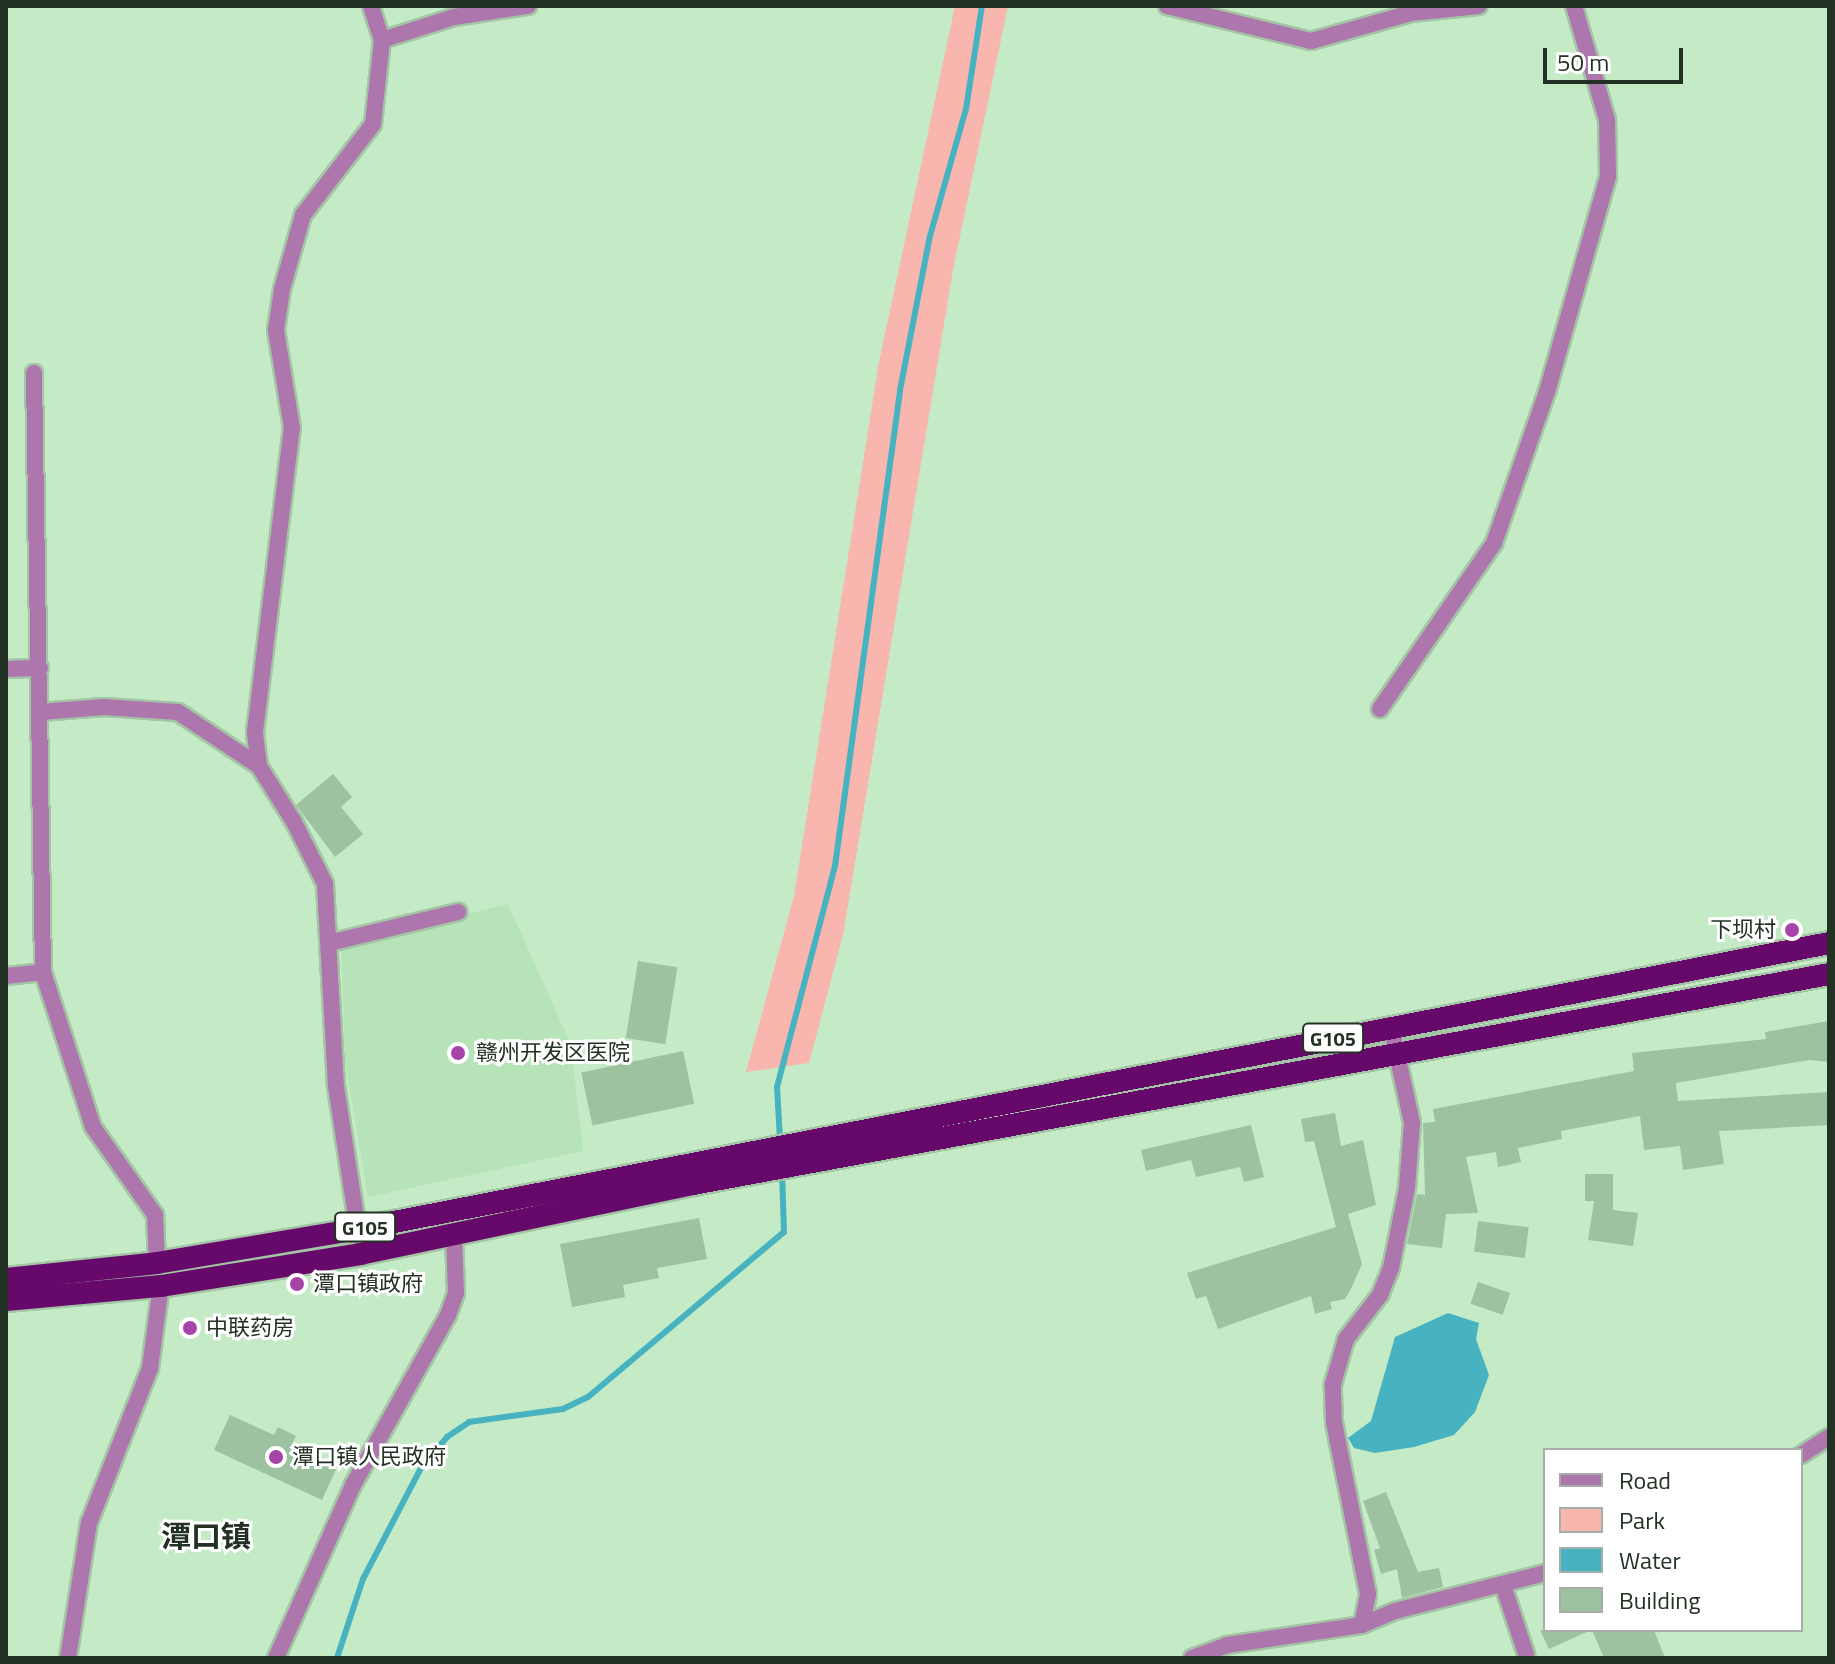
<!DOCTYPE html>
<meta charset="utf-8">
<style>
body{margin:0}
#map{position:relative;width:1835px;height:1664px;overflow:hidden;background:#c5eac6;font-family:"Titillium Web","Noto Sans SC",sans-serif}
div>[style]{position:absolute}
.built>*{inset:0;background:#b7e3b9}
.green>*{inset:0;background:#f8b6af}
.water>*{inset:0;background:#47b3c0}
.stream>*{height:6px;margin:-3px;padding:0 3px;transform-origin:3px;border-radius:3px;background:#47b3c0}
.building>*{inset:0;background:#9dc29f;transform-origin:0 0}
.roads{filter:drop-shadow(2px 0 #a4c5a5) drop-shadow(-2px 0 #a4c5a5) drop-shadow(0 2px #a4c5a5) drop-shadow(0 -2px #a4c5a5)}
.minor>*{height:16px;margin:-8px;padding:0 8px;transform-origin:8px;border-radius:8px;background:#ad77ad}
.tertiary>*{height:16px;margin:-8px;padding:0 8px;transform-origin:8px;border-radius:8px;background:#ad77ad}
.trunk>*{height:22px;margin:-11px;padding:0 11px;transform-origin:11px;border-radius:11px;background:#67086b}
.dots>*{width:22px;height:22px;translate:-50% -50%;box-sizing:border-box;border:4px solid #fff;border-radius:50%}
span{translate:-50% -50%;white-space:nowrap;text-align:center;line-height:1.15;-webkit-text-stroke:6px #fff;paint-order:stroke}
.shield-label span{padding:2px 6px;background:#fff;border:2px solid;border-radius:6px;-webkit-text-stroke-width:0}
.shield-label{font-size:20px;color:#223123;font-weight:700}
.poi-label{font-size:22px;color:#223123}
.right{translate:-100% -50%;text-align:right}
.left{translate:0 -50%;text-align:left}
.district-label{font-size:30px;color:#223123;font-weight:700}
.frame{position:absolute;inset:0;border:8px solid #223123;pointer-events:none}
.legend{position:absolute;left:1543px;top:1448px;width:260px;height:184px;box-sizing:border-box;background:#fff;border:2px solid #a7ada7;margin:0;padding:10px 14px;list-style:none;font-size:24px;color:#223123}
.legend li{display:flex;align-items:center;gap:16px;height:40px}
.legend b{width:40px;border:2px solid #a7ada7}
.scale{position:absolute;left:1543px;top:48px;width:140px;height:36px;box-sizing:border-box;border:4px solid #223123;border-top:0;padding-left:10px;font-size:24px;line-height:28px;white-space:nowrap;color:#223123;-webkit-text-stroke:6px #fff;paint-order:stroke}
</style>
<div id="map">
<div class="built">
<div style="clip-path:polygon(508px 904px,571px 1045px,583px 1151px,368px 1197px,345px 1060px,341px 945px)"></div>
</div>
<div class="green">
<div style="clip-path:polygon(955px 6px,1008px 6px,953px 270px,843px 935px,809px 1063px,746px 1072px,794px 896px,879px 362px)"></div>
</div>
<div class="water">
<div style="clip-path:polygon(1448px 1313px,1479px 1323px,1476px 1339px,1489px 1375px,1475px 1412px,1454px 1435px,1414px 1447px,1375px 1453px,1354px 1448px,1348px 1438px,1371px 1421px,1395px 1337px)"></div>
</div>
<div class="stream">
<div style="left:780px;top:1140px;width:53px;rotate:-93.2deg"></div>
<div style="left:777px;top:1087px;width:228px;rotate:-75.3deg"></div>
<div style="left:835px;top:866px;width:480px;rotate:-82.2deg"></div>
<div style="left:900px;top:390px;width:157px;rotate:-79deg"></div>
<div style="left:930px;top:236px;width:132px;rotate:-74.2deg"></div>
<div style="left:966px;top:109px;width:104px;rotate:-81.2deg"></div>
<div style="left:337px;top:1658px;width:83px;rotate:-71.8deg"></div>
<div style="left:363px;top:1579px;width:127px;rotate:-62.4deg"></div>
<div style="left:422px;top:1466px;width:38px;rotate:-49deg"></div>
<div style="left:447px;top:1437px;width:27px;rotate:-34deg"></div>
<div style="left:469px;top:1422px;width:95px;rotate:-7.9deg"></div>
<div style="left:563px;top:1409px;width:28px;rotate:-26deg"></div>
<div style="left:588px;top:1397px;width:256px;rotate:-40.1deg"></div>
<div style="left:784px;top:1232px;width:61px;rotate:-91.9deg"></div>
</div>
<div class="building">
<div style="clip-path:polygon(333px 774px,352px 797px,341px 807px,363px 834px,335px 857px,296px 805px)"></div>
<div style="left:638px;top:961px;width:40px;height:78px;rotate:9deg"></div>
<div style="clip-path:polygon(1829px 1021px,1829px 1062px,1809px 1060px,1676px 1083px,1678px 1101px,1829px 1092px,1829px 1125px,1719px 1131px,1724px 1164px,1683px 1170px,1680px 1146px,1644px 1150px,1640px 1116px,1561px 1131px,1562px 1139px,1518px 1148px,1521px 1162px,1498px 1167px,1496px 1152px,1466px 1157px,1478px 1213px,1446px 1214px,1442px 1248px,1407px 1244px,1417px 1194px,1425px 1195px,1423px 1123px,1435px 1122px,1433px 1109px,1634px 1071px,1632px 1053px,1766px 1039px,1765px 1032px)"></div>
<div style="left:683px;top:1051px;width:54px;height:104px;rotate:78deg"></div>
<div style="clip-path:polygon(1335px 1113px,1341px 1146px,1363px 1140px,1376px 1205px,1348px 1214px,1362px 1264px,1351px 1289px,1345px 1299px,1330px 1302px,1332px 1309px,1315px 1314px,1311px 1296px,1218px 1329px,1206px 1296px,1196px 1299px,1187px 1273px,1336px 1227px,1314px 1141px,1305px 1142px,1301px 1119px)"></div>
<div style="clip-path:polygon(1251px 1125px,1264px 1177px,1244px 1182px,1240px 1167px,1196px 1177px,1191px 1160px,1146px 1171px,1141px 1150px)"></div>
<div style="clip-path:polygon(1585px 1174px,1613px 1174px,1613px 1210px,1638px 1213px,1633px 1246px,1588px 1240px,1594px 1201px,1585px 1201px)"></div>
<div style="clip-path:polygon(699px 1218px,707px 1259px,657px 1268px,659px 1278px,623px 1285px,625px 1297px,572px 1307px,560px 1244px)"></div>
<div style="left:1478px;top:1221px;width:51px;height:31px;rotate:7deg"></div>
<div style="left:1478px;top:1282px;width:34px;height:23px;rotate:19deg"></div>
<div style="clip-path:polygon(230px 1415px,274px 1435px,278px 1427px,296px 1436px,292px 1444px,338px 1465px,322px 1500px,214px 1450px)"></div>
<div style="clip-path:polygon(1386px 1492px,1418px 1572px,1439px 1568px,1443px 1587px,1402px 1598px,1397px 1569px,1381px 1574px,1374px 1550px,1380px 1548px,1363px 1501px)"></div>
<div style="clip-path:polygon(1540px 1630px,1591px 1630px,1549px 1649px)"></div>
<div style="clip-path:polygon(1592px 1630px,1654px 1630px,1665px 1658px,1604px 1658px)"></div>
</div>
<div class="roads">
<div class="minor">
<div style="left:1167px;top:6px;width:148px;rotate:13.7deg"></div>
<div style="left:1311px;top:41px;width:104px;rotate:-15.6deg"></div>
<div style="left:1411px;top:13px;width:68px;rotate:-5.9deg"></div>
<div style="left:382px;top:40px;width:76px;rotate:-17.7deg"></div>
<div style="left:454px;top:17px;width:75px;rotate:-8.5deg"></div>
<div style="left:34px;top:373px;width:599px;rotate:89.14deg"></div>
<div style="left:43px;top:972px;width:163px;rotate:72.1deg"></div>
<div style="left:93px;top:1127px;width:108px;rotate:54.8deg"></div>
<div style="left:155px;top:1215px;width:48px;rotate:87.6deg"></div>
<div style="left:6px;top:669px;width:34px;rotate:-2deg"></div>
<div style="left:1380px;top:709px;width:201px;rotate:-55.5deg"></div>
<div style="left:1494px;top:543px;width:160px;rotate:-70.7deg"></div>
<div style="left:1547px;top:392px;width:224px;rotate:-74.2deg"></div>
<div style="left:1608px;top:176px;width:56px;rotate:-91deg"></div>
<div style="left:1607px;top:120px;width:119px;rotate:-106.1deg"></div>
<div style="left:40px;top:712px;width:64px;rotate:-4.5deg"></div>
<div style="left:104px;top:707px;width:74px;rotate:3.9deg"></div>
<div style="left:178px;top:712px;width:97px;rotate:33.7deg"></div>
<div style="left:259px;top:766px;width:66px;rotate:58deg"></div>
<div style="left:294px;top:822px;width:69px;rotate:63.4deg"></div>
<div style="left:325px;top:884px;width:202px;rotate:86.9deg"></div>
<div style="left:336px;top:1086px;width:145px;rotate:81.3deg"></div>
<div style="left:259px;top:766px;width:34px;rotate:-97deg"></div>
<div style="left:255px;top:732px;width:306px;rotate:-83.1deg"></div>
<div style="left:292px;top:428px;width:99px;rotate:-99.3deg"></div>
<div style="left:276px;top:330px;width:41px;rotate:-81.7deg"></div>
<div style="left:282px;top:289px;width:77px;rotate:-74.2deg"></div>
<div style="left:303px;top:215px;width:115px;rotate:-52.4deg"></div>
<div style="left:373px;top:124px;width:84px;rotate:-83.9deg"></div>
<div style="left:382px;top:40px;width:36px;rotate:-108deg"></div>
<div style="left:329px;top:943px;width:133px;rotate:-13.5deg"></div>
<div style="left:6px;top:976px;width:37px;rotate:-6deg"></div>
<div style="left:1801px;top:1455px;width:33px;rotate:-33deg"></div>
<div style="left:1504px;top:1588px;width:70px;rotate:71.6deg"></div>
<div style="left:1362px;top:1625px;width:36px;rotate:-23deg"></div>
<div style="left:1395px;top:1611px;width:155px;rotate:-14.2deg"></div>
<div style="left:68px;top:1658px;width:137px;rotate:-81.2deg"></div>
<div style="left:89px;top:1523px;width:167px;rotate:-68.5deg"></div>
<div style="left:150px;top:1368px;width:83px;rotate:-82.4deg"></div>
<div style="left:1192px;top:1658px;width:37px;rotate:-20deg"></div>
<div style="left:1227px;top:1645px;width:136px;rotate:-8.4deg"></div>
<div style="left:1362px;top:1625px;width:32px;rotate:-79deg"></div>
<div style="left:1368px;top:1594px;width:175px;rotate:-101.2deg"></div>
<div style="left:1334px;top:1422px;width:38px;rotate:-92deg"></div>
<div style="left:1333px;top:1384px;width:47px;rotate:-73.9deg"></div>
<div style="left:1346px;top:1339px;width:56px;rotate:-52.3deg"></div>
<div style="left:1380px;top:1295px;width:29px;rotate:-68deg"></div>
<div style="left:1391px;top:1268px;width:82px;rotate:-78.7deg"></div>
<div style="left:1407px;top:1188px;width:65px;rotate:-85.6deg"></div>
<div style="left:1412px;top:1123px;width:98px;rotate:-102.3deg"></div>
</div>
<div class="tertiary">
<div style="left:276px;top:1658px;width:189px;rotate:-66deg"></div>
<div style="left:353px;top:1485px;width:195px;rotate:-60.8deg"></div>
<div style="left:448px;top:1315px;width:23px;rotate:-70deg"></div>
<div style="left:456px;top:1293px;width:58px;rotate:-92deg"></div>
</div>
<div class="trunk">
<div style="left:6px;top:1279px;width:152px;rotate:-6deg"></div>
<div style="left:157px;top:1263px;width:204px;rotate:-9.6deg"></div>
<div style="left:358px;top:1229px;width:1499px;rotate:-11deg"></div>
<div style="left:6px;top:1300px;width:156px;rotate:-5.2deg"></div>
<div style="left:161px;top:1286px;width:202px;rotate:-9.1deg"></div>
<div style="left:360px;top:1254px;width:340px;rotate:-11.9deg"></div>
<div style="left:693px;top:1184px;width:1155px;rotate:-10.47deg"></div>
</div>
</div>
<div class="dots">
<div style="left:1792px;top:930px;background:#a744aa"></div>
<div style="left:458px;top:1053px;background:#a744aa"></div>
<div style="left:297px;top:1284px;background:#a744aa"></div>
<div style="left:190px;top:1328px;background:#a744aa"></div>
<div style="left:276px;top:1457px;background:#a744aa"></div>
</div>
<div class="shield-label">
<span style="left:1333px;top:1038px">G105</span>
<span style="left:365px;top:1227px">G105</span>
</div>
<div class="poi-label">
<span class="right" style="left:1776px;top:930px">下坝村</span>
<span class="left" style="left:476px;top:1053px">赣州开发区医院</span>
<span class="left" style="left:313px;top:1284px">潭口镇政府</span>
<span class="left" style="left:206px;top:1328px">中联药房</span>
<span class="left" style="left:292px;top:1457px">潭口镇人民政府</span>
</div>
<div class="district-label">
<span style="left:206px;top:1536px">潭口镇</span>
</div>
<div class="frame"></div>
<ul class="legend">
<li><b style="height:10px;background:#ad77ad"></b>Road</li>
<li><b style="height:22px;background:#f8b6af"></b>Park</li>
<li><b style="height:22px;background:#47b3c0"></b>Water</li>
<li><b style="height:22px;background:#9dc29f"></b>Building</li>
</ul>
<div class="scale">50 m</div>
</div>
